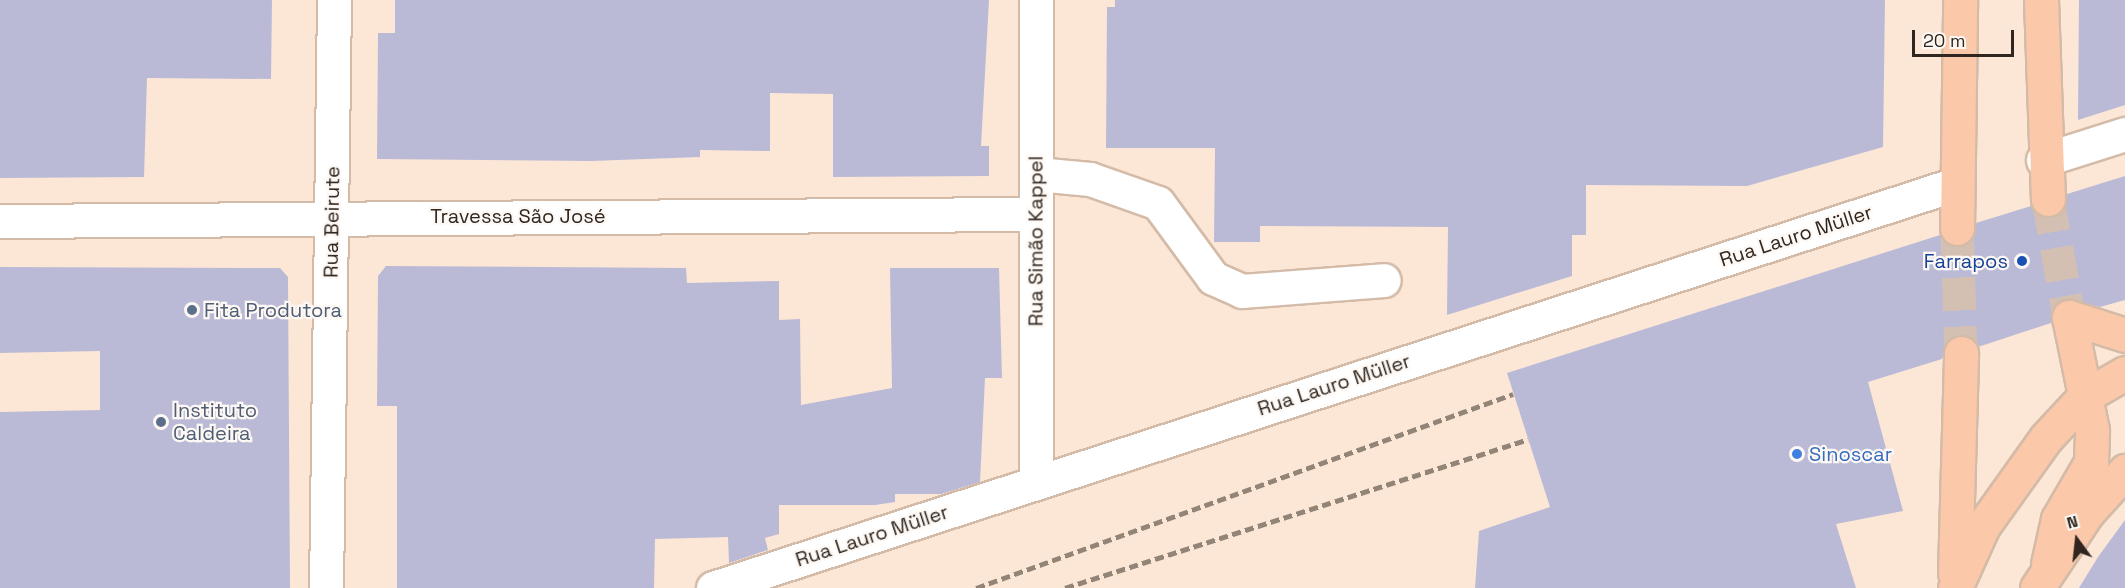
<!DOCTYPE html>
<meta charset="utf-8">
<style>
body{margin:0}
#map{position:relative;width:2125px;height:588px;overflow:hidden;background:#fce7d7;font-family:"Space Grotesk",sans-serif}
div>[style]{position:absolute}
.building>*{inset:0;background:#babad6}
.major-tunnel>*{height:33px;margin-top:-16.5px;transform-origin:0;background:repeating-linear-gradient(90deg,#d3c0b2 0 33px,transparent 0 49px)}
.roads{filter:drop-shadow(2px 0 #d4bba8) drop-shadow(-2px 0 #d4bba8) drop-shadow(0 2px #d4bba8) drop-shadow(0 -2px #d4bba8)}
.minor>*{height:33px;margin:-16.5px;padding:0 16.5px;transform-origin:16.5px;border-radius:16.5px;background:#fff}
.major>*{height:33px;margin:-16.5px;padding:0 16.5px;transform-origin:16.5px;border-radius:16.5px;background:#fbc8aa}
.rail>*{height:4.5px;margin-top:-2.25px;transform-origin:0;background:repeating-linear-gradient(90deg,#938478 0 9px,transparent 0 13.5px)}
.dots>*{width:16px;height:16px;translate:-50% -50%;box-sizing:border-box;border:3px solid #fdf8f4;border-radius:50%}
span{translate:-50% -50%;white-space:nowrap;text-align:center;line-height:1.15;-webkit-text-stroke:4.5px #fdf8f4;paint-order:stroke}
.street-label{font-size:20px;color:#30261f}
.transit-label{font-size:20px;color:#164399}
.right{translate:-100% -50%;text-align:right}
.service-label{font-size:20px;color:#4e5e75}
.left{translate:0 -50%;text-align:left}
.shop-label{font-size:20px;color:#366cbe}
.north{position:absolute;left:2047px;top:510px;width:60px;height:60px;-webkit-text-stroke:4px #fdf8f4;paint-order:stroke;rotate:345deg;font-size:16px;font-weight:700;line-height:24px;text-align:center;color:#30261f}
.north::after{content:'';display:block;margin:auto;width:21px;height:27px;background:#30261f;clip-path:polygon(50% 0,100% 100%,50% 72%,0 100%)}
.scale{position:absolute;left:1912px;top:30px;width:102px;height:27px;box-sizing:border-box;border:3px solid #30261f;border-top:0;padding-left:8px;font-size:18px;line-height:21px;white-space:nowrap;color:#30261f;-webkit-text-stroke:4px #fdf8f4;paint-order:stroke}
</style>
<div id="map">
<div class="building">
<div style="clip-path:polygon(0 0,272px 0,271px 79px,147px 78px,144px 177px,0 178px)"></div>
<div style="clip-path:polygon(395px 0,989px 0,981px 146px,989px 146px,989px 176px,833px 177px,833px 94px,770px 93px,770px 151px,700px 150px,700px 157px,591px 161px,377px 159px,378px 33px,395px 33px)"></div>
<div style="clip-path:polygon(1115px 0,1885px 0,1883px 147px,1747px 186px,1586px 185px,1586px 235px,1572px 235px,1572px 276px,1447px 315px,1448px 227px,1260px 226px,1260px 242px,1214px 242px,1215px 148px,1106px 148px,1107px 7px,1115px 7px)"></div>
<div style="clip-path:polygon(2079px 0,2125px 0,2125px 105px,2078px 120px)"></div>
<div style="clip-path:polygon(2125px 176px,2125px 300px,2100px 307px,2064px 299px,2051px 311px,2051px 323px,1978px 347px,1970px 337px,1953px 336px,1942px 359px,1868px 382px,1903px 511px,1836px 524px,1856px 588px,1475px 588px,1479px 531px,1550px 507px,1507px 373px,1940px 235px,1948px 244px,1966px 245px,1976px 223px,2031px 206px,2040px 216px,2057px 215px,2067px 194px)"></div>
<div style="clip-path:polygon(386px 266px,686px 268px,687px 283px,779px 281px,779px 320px,800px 319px,801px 405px,892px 388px,890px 268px,999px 268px,1002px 378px,985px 378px,980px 482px,941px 494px,895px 494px,895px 502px,875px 505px,779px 505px,779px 534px,765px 538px,768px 550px,729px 563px,728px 537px,655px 539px,654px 588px,397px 588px,397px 406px,377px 406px,378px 276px)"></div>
<div style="clip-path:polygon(0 267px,280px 268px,288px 277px,290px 588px,0 588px,0 412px,100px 410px,100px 351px,0 353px)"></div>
<div style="clip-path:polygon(2125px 520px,2125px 588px,2079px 588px,2098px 557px)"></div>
</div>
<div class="major-tunnel">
<div style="left:2048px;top:199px;width:120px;rotate:79.9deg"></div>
<div style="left:1957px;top:228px;width:125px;rotate:88.2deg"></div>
</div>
<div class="roads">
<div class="minor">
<div style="left:2043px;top:160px;width:86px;rotate:-17.6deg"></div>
<div style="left:1037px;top:174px;width:53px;rotate:5.4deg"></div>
<div style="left:1090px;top:179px;width:72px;rotate:19.4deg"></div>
<div style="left:1158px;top:203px;width:93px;rotate:53.7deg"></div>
<div style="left:1213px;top:278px;width:32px;rotate:24deg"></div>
<div style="left:1242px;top:291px;width:142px;rotate:-4.4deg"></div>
<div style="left:0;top:221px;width:1036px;rotate:-0.39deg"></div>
<div style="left:1036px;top:481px;width:481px;rotate:-90deg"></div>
<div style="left:326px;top:588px;width:588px;rotate:-89.22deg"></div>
<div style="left:713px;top:588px;width:1307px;rotate:-18.01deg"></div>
</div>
<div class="major">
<div style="left:2041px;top:0;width:199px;rotate:88deg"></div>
<div style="left:1957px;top:228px;width:228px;rotate:-89.2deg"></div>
<div style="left:2069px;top:317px;width:59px;rotate:17.8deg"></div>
<div style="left:2048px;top:564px;width:46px;rotate:-77.5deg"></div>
<div style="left:2058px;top:519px;width:66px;rotate:-59.9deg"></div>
<div style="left:2091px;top:462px;width:32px;rotate:-88deg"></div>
<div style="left:2092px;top:430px;width:115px;rotate:-101.5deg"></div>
<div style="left:1955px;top:573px;width:220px;rotate:-88.4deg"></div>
<div style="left:1955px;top:588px;width:68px;rotate:-65.7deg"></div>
<div style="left:1983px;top:526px;width:108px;rotate:-54.4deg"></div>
<div style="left:2046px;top:438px;width:57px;rotate:-47.1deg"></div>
<div style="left:2085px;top:396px;width:46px;rotate:-29.9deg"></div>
<div style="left:2037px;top:588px;width:90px;rotate:-56.3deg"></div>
<div style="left:2087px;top:513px;width:57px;rotate:-47.9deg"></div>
</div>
</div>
<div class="rail">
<div style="left:976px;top:588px;width:571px;rotate:-19.86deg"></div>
<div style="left:1065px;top:588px;width:486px;rotate:-17.8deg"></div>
</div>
<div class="dots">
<div style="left:2022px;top:261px;background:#1a4fb4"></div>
<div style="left:192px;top:310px;background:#5c6f8a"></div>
<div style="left:161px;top:422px;background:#5c6f8a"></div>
<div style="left:1797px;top:454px;background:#3f7fe0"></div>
</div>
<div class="street-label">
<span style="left:518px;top:216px">Travessa São José</span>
<span style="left:332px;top:222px;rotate:-89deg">Rua Beirute</span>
<span style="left:1796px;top:236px;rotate:-18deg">Rua Lauro Müller</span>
<span style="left:1036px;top:241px;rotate:-90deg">Rua Simão Kappel</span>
<span style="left:1334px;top:385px;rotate:-18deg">Rua Lauro Müller</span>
<span style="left:872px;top:536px;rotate:-18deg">Rua Lauro Müller</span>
</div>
<div class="transit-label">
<span class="right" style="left:2008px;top:261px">Farrapos</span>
</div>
<div class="service-label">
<span class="left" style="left:204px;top:310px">Fita Produtora</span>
<span class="left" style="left:173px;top:422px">Instituto<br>Caldeira</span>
</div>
<div class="shop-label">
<span class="left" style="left:1809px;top:454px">Sinoscar</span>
</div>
<div class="north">N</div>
<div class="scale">20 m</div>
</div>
